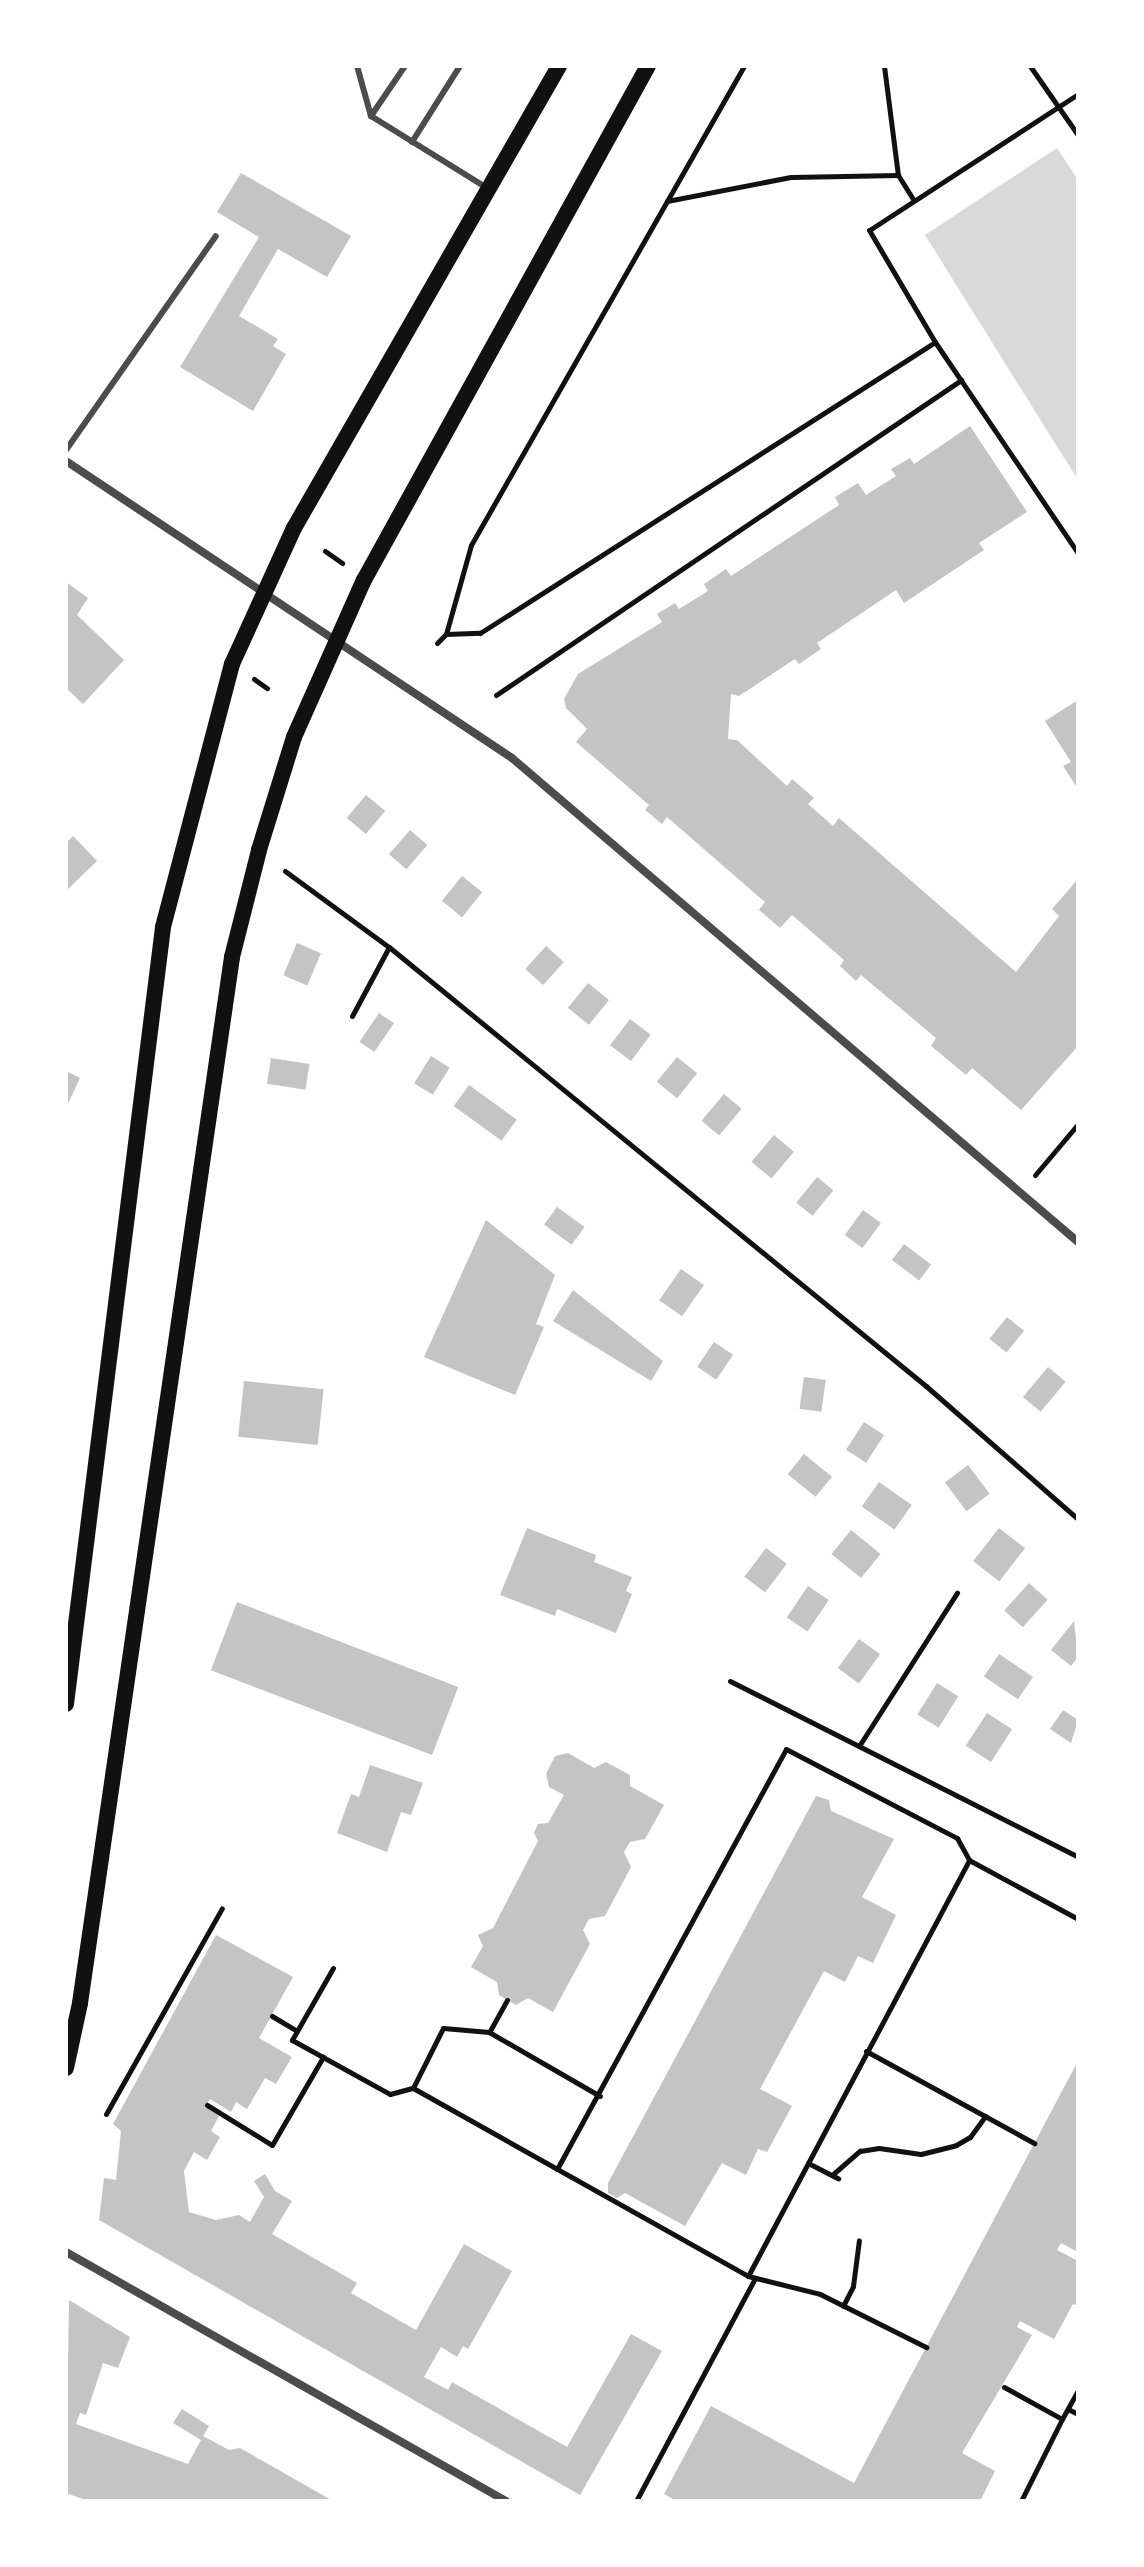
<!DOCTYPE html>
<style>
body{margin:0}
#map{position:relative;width:1144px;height:2567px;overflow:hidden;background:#fff;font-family:Arial,sans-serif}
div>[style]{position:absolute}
.water>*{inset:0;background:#d9d9d9}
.building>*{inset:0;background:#c4c4c4;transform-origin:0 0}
.path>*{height:5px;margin:-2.5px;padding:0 2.5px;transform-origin:2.5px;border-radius:2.5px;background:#111}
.service>*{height:6px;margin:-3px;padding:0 3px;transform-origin:3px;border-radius:3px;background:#4c4c4c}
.minor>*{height:8px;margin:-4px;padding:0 4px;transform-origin:4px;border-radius:4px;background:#4c4c4c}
.secondary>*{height:16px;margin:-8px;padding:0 8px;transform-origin:8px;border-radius:8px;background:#111}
span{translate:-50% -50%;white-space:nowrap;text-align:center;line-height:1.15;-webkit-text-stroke:7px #fff;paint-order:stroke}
.frame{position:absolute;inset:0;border:68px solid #fff;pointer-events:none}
</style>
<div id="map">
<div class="water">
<div style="clip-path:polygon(1057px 148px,1078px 180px,1078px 480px,925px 235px)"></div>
</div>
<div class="building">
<div style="clip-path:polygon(241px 173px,351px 236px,327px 277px,278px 249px,239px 316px,278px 339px,273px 346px,286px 354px,253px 411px,180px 367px,259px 237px,217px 212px)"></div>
<div style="clip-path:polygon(970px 426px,1027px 512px,979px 543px,984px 550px,904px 603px,896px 590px,817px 643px,821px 649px,799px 664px,795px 659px,739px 696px,731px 694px,728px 739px,737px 740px,787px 786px,792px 779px,814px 798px,808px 804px,833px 826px,839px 818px,1016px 972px,1059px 916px,1052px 909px,1078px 879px,1078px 1046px,1021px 1110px,972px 1068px,966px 1075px,931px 1046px,936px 1038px,861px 975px,856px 981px,840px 966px,844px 960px,792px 915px,780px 928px,759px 910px,765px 902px,667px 817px,662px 824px,645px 810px,649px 805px,576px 742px,587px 729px,566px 708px,564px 699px,578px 674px,662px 622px,657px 614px,675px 603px,679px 609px,708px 591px,704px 584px,726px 569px,731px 576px,839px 505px,835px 497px,858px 483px,866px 495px,896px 476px,891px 469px,910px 458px,914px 464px)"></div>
<div style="clip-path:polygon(66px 582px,88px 598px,77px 615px,124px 660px,83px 704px,66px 688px)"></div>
<div style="clip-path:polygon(1078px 700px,1078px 789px,1063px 766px,1071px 762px,1045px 721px)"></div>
<div style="left:366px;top:795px;width:25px;height:30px;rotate:40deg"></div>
<div style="left:410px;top:830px;width:23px;height:32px;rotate:41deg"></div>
<div style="clip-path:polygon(73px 836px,97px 861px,66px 891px,66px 843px)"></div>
<div style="left:462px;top:876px;width:26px;height:32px;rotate:39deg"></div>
<div style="left:297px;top:943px;width:26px;height:35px;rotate:23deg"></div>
<div style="left:546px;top:946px;width:24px;height:31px;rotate:42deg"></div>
<div style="left:588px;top:983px;width:27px;height:32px;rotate:39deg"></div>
<div style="left:379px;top:1013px;width:18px;height:35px;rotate:34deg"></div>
<div style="left:630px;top:1019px;width:26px;height:33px;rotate:37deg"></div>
<div style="left:431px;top:1056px;width:22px;height:32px;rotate:32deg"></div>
<div style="left:677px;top:1057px;width:26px;height:32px;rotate:39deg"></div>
<div style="left:271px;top:1058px;width:39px;height:26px;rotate:9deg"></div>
<div style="clip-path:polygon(66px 1071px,80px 1078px,66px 1108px)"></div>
<div style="left:469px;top:1085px;width:59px;height:26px;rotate:36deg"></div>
<div style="left:724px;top:1094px;width:23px;height:35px;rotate:40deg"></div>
<div style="left:774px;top:1135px;width:26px;height:35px;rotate:40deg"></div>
<div style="left:817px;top:1177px;width:21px;height:33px;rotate:39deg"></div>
<div style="left:557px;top:1207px;width:34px;height:22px;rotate:36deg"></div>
<div style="left:863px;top:1210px;width:22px;height:31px;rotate:36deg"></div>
<div style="clip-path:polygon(486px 1220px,555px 1275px,536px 1324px,544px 1327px,515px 1395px,424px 1357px)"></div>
<div style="left:904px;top:1244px;width:34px;height:20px;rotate:37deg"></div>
<div style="left:681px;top:1269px;width:28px;height:38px;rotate:35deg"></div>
<div style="clip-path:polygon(573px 1290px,663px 1361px,651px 1381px,553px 1321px)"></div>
<div style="left:1007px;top:1317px;width:22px;height:28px;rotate:39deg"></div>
<div style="left:714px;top:1342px;width:23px;height:30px;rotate:34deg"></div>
<div style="left:1048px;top:1367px;width:23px;height:39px;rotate:40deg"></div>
<div style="left:804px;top:1377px;width:22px;height:32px;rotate:8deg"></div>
<div style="left:244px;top:1381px;width:80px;height:56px;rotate:6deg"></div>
<div style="left:864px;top:1422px;width:24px;height:33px;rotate:33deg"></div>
<div style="left:804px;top:1454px;width:36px;height:26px;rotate:39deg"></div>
<div style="left:968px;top:1465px;width:36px;height:29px;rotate:53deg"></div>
<div style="left:879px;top:1482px;width:40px;height:30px;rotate:35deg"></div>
<div style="clip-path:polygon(527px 1528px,596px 1555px,594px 1562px,632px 1577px,626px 1591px,632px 1594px,616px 1633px,557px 1609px,555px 1616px,500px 1595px)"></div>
<div style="left:999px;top:1528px;width:33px;height:42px;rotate:38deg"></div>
<div style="left:851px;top:1530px;width:38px;height:31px;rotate:39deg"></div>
<div style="left:766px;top:1548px;width:26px;height:36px;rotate:37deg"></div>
<div style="left:1029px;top:1583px;width:25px;height:37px;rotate:42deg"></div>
<div style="left:808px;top:1586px;width:25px;height:38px;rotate:34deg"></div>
<div style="left:237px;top:1602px;width:237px;height:73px;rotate:21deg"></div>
<div style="clip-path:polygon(1074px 1621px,1078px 1657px,1071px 1666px,1051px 1650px)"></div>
<div style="left:859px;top:1639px;width:26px;height:36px;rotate:36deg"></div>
<div style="left:999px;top:1654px;width:41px;height:27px;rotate:34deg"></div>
<div style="left:937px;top:1683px;width:25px;height:37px;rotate:32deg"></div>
<div style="clip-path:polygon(1063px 1710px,1078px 1720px,1071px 1743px,1050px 1729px)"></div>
<div style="left:987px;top:1713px;width:30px;height:39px;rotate:33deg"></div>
<div style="clip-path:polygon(568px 1753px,594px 1768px,606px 1762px,630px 1775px,630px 1786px,664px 1805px,645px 1839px,630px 1842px,624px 1852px,631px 1867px,605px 1916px,589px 1919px,583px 1930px,590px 1944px,553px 2012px,528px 1998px,516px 2005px,499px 1995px,497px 1982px,471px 1967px,483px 1946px,478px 1935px,493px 1928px,538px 1841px,534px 1833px,538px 1824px,548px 1823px,564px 1795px,549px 1787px,546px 1774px,555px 1756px)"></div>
<div style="clip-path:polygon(370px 1765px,423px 1783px,411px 1815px,401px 1812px,387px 1852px,337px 1833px,351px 1794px,359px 1797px)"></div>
<div style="clip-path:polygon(816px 1796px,829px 1800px,831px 1811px,894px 1839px,862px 1897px,896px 1915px,873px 1963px,858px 1956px,845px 1982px,824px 1971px,760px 2089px,792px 2106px,767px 2152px,758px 2149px,746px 2175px,722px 2163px,685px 2226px,625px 2193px,617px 2198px,608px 2193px,608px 2183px)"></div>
<div style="clip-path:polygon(216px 1935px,293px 1977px,259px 2038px,292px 2057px,276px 2084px,265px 2078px,247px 2109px,236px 2102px,231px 2112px,210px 2099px,205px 2107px,219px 2116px,211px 2131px,220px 2137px,207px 2160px,194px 2152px,184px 2171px,189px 2212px,216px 2220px,239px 2215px,250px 2222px,264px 2197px,254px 2181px,265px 2174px,275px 2191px,292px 2201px,272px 2234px,357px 2283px,351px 2293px,416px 2330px,464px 2244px,512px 2271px,468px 2349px,463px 2346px,457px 2357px,441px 2347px,424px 2377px,448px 2390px,452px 2382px,567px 2447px,631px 2334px,662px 2351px,580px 2495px,99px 2220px,104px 2178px,116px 2180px,121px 2131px,113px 2124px)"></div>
<div style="clip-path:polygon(1078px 2061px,1078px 2247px,1076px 2251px,1061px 2243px,1057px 2250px,1078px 2261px,1078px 2306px,1073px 2304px,1054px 2339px,1020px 2321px,1017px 2327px,1032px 2335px,962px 2453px,995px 2471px,980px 2501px,677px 2501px,664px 2494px,711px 2406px,854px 2483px)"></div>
<div style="clip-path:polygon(69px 2300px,130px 2337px,118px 2368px,103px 2363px,86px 2415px,80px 2413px,76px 2424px,188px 2464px,201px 2440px,173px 2423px,182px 2409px,209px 2426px,203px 2436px,229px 2450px,240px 2448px,333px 2501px,88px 2501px,66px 2493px)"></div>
</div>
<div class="path">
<div style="left:884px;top:66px;width:110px;rotate:82.7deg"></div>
<div style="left:898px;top:175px;width:28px;rotate:58deg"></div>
<div style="left:1030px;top:66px;width:84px;rotate:55.2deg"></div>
<div style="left:1078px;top:94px;width:249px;rotate:146.9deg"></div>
<div style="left:869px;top:230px;width:130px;rotate:59.5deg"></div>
<div style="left:935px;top:342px;width:255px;rotate:55.9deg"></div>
<div style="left:667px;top:201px;width:126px;rotate:-11deg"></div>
<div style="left:791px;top:177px;width:107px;rotate:-1.1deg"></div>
<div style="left:325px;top:551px;width:21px;rotate:35deg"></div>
<div style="left:446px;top:634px;width:92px;rotate:-74.3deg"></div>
<div style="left:471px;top:545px;width:551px;rotate:-60.32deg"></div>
<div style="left:437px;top:643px;width:13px;rotate:-45deg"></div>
<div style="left:446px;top:634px;width:34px;rotate:-2deg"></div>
<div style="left:480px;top:633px;width:540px;rotate:-32.6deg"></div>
<div style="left:254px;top:679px;width:16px;rotate:35deg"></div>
<div style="left:496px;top:695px;width:562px;rotate:-34.11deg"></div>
<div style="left:285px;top:871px;width:129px;rotate:36.2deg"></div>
<div style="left:389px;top:947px;width:694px;rotate:39.27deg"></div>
<div style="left:926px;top:1386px;width:202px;rotate:41.2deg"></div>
<div style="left:352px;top:1016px;width:78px;rotate:-61.8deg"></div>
<div style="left:1035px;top:1175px;width:67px;rotate:-49.9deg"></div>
<div style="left:730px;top:1681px;width:390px;rotate:26.8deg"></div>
<div style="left:859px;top:1746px;width:182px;rotate:-57.4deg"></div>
<div style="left:333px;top:1968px;width:83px;rotate:119.7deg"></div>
<div style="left:292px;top:2040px;width:112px;rotate:28.9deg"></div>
<div style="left:390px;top:2094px;width:24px;rotate:-15deg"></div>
<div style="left:507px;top:2000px;width:37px;rotate:119deg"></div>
<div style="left:489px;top:2032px;width:46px;rotate:-175deg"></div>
<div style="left:443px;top:2028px;width:67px;rotate:116.6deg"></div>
<div style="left:413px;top:2088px;width:384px;rotate:29.3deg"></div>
<div style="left:748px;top:2276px;width:74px;rotate:14deg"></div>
<div style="left:820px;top:2294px;width:119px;rotate:26.6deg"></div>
<div style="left:272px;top:2016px;width:29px;rotate:31deg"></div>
<div style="left:489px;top:2032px;width:128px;rotate:30deg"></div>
<div style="left:866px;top:2051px;width:192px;rotate:28.7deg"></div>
<div style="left:207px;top:2105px;width:76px;rotate:31.6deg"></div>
<div style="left:272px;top:2145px;width:102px;rotate:-59.9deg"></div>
<div style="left:106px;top:2114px;width:236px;rotate:-60.6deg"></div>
<div style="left:808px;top:2163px;width:34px;rotate:27deg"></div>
<div style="left:557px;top:2169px;width:478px;rotate:-61.4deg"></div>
<div style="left:786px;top:1749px;width:193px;rotate:27.5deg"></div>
<div style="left:957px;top:1838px;width:25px;rotate:61deg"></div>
<div style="left:832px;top:2175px;width:37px;rotate:-41deg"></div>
<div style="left:860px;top:2151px;width:19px;rotate:-9deg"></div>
<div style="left:879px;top:2148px;width:42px;rotate:8.1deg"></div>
<div style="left:921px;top:2154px;width:36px;rotate:-14deg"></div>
<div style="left:956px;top:2145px;width:16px;rotate:-30deg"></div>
<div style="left:970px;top:2137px;width:26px;rotate:-54deg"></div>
<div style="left:748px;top:2276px;width:471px;rotate:-62deg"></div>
<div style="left:969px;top:1860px;width:124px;rotate:28.4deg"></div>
<div style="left:843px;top:2306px;width:22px;rotate:-63deg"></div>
<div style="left:853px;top:2286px;width:46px;rotate:-82.6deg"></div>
<div style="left:1004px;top:2387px;width:66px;rotate:28.9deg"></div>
<div style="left:1062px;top:2419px;width:92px;rotate:116.6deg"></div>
<div style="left:1068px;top:2409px;width:11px;rotate:27deg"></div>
<div style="left:1062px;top:2419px;width:33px;rotate:-61deg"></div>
<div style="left:636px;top:2501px;width:253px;rotate:-61.9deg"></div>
</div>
<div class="service">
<div style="left:357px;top:66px;width:52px;rotate:74.4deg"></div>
<div style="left:371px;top:116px;width:137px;rotate:31.8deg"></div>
<div style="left:371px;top:116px;width:60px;rotate:-55.8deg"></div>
<div style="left:412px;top:142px;width:90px;rotate:-57.7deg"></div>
<div style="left:66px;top:450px;width:261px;rotate:-55deg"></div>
</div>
<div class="minor">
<div style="left:66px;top:461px;width:536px;rotate:33.66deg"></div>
<div style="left:512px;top:758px;width:745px;rotate:40.53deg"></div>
<div style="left:66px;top:2252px;width:506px;rotate:29.51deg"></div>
</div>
<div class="secondary">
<div style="left:66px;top:1704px;width:783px;rotate:-82.88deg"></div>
<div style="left:163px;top:927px;width:272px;rotate:-75.3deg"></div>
<div style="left:232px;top:664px;width:149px;rotate:-65.5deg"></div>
<div style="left:294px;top:528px;width:533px;rotate:-60.16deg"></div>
<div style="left:66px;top:2068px;width:66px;rotate:-77.8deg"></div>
<div style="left:80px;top:2003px;width:1057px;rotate:-81.73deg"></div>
<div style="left:232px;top:957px;width:110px;rotate:-75.8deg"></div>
<div style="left:259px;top:850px;width:118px;rotate:-72.8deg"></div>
<div style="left:294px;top:737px;width:172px;rotate:-66deg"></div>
<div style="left:364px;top:580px;width:587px;rotate:-61.08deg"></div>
</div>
<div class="frame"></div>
</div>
